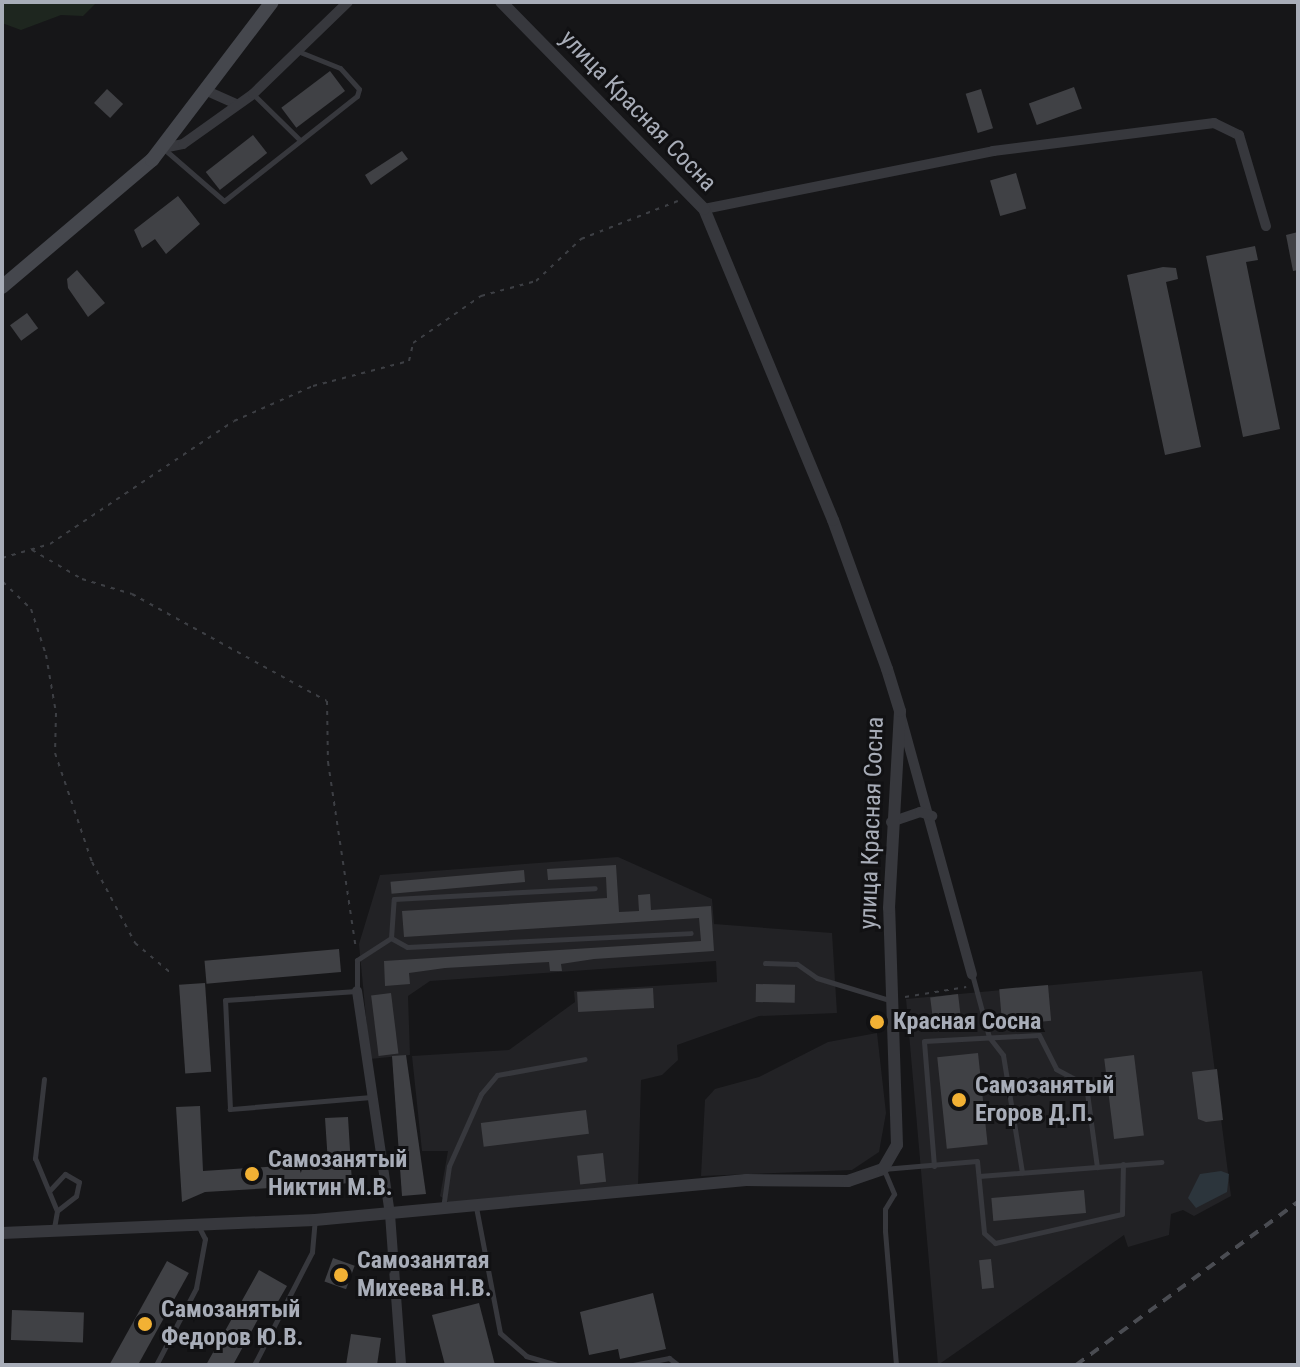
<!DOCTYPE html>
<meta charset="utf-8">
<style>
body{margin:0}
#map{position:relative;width:1300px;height:1367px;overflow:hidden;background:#161618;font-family:"Roboto Condensed",sans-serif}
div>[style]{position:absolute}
.built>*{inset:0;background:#222225}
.green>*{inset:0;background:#1e261f}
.water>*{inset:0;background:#2c353c}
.building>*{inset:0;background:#404145;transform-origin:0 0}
.path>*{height:2px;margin-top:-1px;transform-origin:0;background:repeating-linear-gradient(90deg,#3d3f44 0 4px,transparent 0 10px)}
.service>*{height:5px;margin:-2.5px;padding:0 2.5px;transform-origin:2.5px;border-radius:2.5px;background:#37383d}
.minor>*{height:10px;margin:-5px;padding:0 5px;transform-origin:5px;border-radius:5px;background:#37383d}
.tertiary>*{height:12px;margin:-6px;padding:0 6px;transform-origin:6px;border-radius:6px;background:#37383d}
.secondary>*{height:14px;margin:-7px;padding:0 7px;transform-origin:7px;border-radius:7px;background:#45474d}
.rail>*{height:4px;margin-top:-2px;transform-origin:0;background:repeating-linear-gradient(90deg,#4a4c52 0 10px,transparent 0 18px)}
.dots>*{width:22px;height:22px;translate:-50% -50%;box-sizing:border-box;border:4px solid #111113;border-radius:50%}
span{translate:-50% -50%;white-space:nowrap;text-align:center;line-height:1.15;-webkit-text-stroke:6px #111113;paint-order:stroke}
.street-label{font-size:24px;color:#a8adb8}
.poi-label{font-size:24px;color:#a8adb8;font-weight:700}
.left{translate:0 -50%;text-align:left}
.frame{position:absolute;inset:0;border:4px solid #a8adb8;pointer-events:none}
</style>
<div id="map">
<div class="built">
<div style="clip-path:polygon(618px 857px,712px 899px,714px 924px,832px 933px,837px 1013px,759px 1016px,677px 1045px,678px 1060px,662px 1075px,641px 1080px,638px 1187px,451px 1204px,440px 1196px,448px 1151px,422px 1151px,412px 1056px,509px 1050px,575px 1002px,574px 991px,717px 982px,716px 961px,430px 981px,408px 996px,410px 1055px,370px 1059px,359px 944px,380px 875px)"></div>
<div style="clip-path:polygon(1202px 971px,1231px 1196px,1194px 1216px,1183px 1210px,1171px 1214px,1169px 1235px,1128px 1247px,1124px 1235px,938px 1365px,906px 999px)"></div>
<div style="clip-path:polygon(877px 1033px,886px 1113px,879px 1152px,852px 1170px,701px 1176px,705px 1100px,715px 1089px,759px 1077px,828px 1042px)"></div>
</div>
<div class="green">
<div style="clip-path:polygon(2px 2px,97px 2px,83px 16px,61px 15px,21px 30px,2px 23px)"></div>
</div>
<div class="water">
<div style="clip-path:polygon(1221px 1171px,1229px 1174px,1227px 1192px,1196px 1208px,1188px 1198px,1200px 1174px)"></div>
</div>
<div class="building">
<div style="left:330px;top:71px;width:25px;height:61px;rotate:53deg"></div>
<div style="left:1074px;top:87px;width:23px;height:48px;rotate:70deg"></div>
<div style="left:107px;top:89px;width:22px;height:19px;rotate:43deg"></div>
<div style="left:981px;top:89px;width:41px;height:16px;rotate:73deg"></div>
<div style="left:253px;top:135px;width:23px;height:60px;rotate:52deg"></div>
<div style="clip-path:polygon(402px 151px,408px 159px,371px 185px,365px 175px)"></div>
<div style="left:1016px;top:173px;width:37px;height:27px;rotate:74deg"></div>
<div style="clip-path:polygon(178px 196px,200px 224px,166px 254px,155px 239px,142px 248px,134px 230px)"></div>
<div style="clip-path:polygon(1298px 232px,1298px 270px,1293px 271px,1286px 235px)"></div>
<div style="clip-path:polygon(1255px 246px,1258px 260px,1246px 262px,1280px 429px,1243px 437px,1206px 256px)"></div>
<div style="clip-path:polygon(1163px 267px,1176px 268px,1178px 279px,1166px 282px,1201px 447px,1165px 455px,1127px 275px)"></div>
<div style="clip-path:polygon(77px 270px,105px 303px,88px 317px,68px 288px,67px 279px)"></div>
<div style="left:27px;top:313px;width:19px;height:21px;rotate:54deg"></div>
<div style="clip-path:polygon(616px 865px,619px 912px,639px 911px,638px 895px,650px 894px,651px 910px,711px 906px,714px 951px,594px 959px,561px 964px,562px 971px,550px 971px,549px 962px,445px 968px,409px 973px,410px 984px,385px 986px,384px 961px,701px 941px,699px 918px,404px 937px,402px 911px,607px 898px,606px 877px,548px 880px,547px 869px)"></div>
<div style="left:524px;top:870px;width:12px;height:134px;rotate:85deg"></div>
<div style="left:339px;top:949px;width:23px;height:135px;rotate:85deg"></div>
<div style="left:205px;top:983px;width:89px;height:26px;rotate:86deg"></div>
<div style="left:756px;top:984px;width:39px;height:18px;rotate:1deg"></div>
<div style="left:1048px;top:985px;width:36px;height:49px;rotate:85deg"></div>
<div style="left:653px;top:988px;width:20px;height:76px;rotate:87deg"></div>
<div style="left:391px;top:993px;width:61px;height:20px;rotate:83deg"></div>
<div style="left:958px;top:994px;width:25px;height:28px;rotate:83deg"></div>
<div style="left:978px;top:1053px;width:92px;height:41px;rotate:84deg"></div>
<div style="clip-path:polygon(406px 1055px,426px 1194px,402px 1196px,392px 1056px)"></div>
<div style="left:1134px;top:1055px;width:81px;height:30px;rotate:83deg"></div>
<div style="clip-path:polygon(1217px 1069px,1223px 1120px,1206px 1122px,1198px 1119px,1192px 1072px)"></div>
<div style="clip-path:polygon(200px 1106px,203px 1171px,328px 1163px,325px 1118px,348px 1117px,352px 1183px,205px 1192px,182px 1202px,176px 1107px)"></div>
<div style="left:586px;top:1110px;width:24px;height:106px;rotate:83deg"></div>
<div style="left:603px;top:1153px;width:29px;height:26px;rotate:84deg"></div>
<div style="left:1084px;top:1190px;width:23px;height:93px;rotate:85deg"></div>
<div style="left:333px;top:1258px;width:23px;height:25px;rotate:20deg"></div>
<div style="left:991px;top:1259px;width:29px;height:12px;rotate:84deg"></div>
<div style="left:167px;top:1261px;width:25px;height:117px;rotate:29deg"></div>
<div style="clip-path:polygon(259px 1270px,287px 1286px,276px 1305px,268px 1301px,233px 1365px,206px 1365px)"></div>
<div style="clip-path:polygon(653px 1293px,666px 1349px,620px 1359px,618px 1349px,589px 1355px,580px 1312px)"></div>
<div style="clip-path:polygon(479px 1303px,495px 1365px,445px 1365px,432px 1315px)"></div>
<div style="left:12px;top:1310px;width:72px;height:30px;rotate:2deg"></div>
<div style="clip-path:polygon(351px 1334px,381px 1338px,377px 1365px,346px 1365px)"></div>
</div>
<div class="path">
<div style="left:32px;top:550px;width:58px;rotate:30.1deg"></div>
<div style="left:82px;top:579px;width:52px;rotate:16.7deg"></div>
<div style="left:132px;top:594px;width:222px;rotate:28.8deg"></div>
<div style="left:327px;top:701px;width:61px;rotate:89.1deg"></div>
<div style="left:328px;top:762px;width:189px;rotate:81.5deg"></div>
<div style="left:2px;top:558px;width:50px;rotate:-16.3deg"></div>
<div style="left:50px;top:544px;width:221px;rotate:-33.8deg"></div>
<div style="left:234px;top:421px;width:86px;rotate:-23.9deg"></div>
<div style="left:313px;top:386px;width:99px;rotate:-14.6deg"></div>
<div style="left:409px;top:361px;width:18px;rotate:-77deg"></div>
<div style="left:413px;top:343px;width:83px;rotate:-34.7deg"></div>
<div style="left:481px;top:296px;width:57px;rotate:-15.3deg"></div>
<div style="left:536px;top:281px;width:62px;rotate:-43deg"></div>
<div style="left:581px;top:239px;width:104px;rotate:-21.4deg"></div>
<div style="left:2px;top:580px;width:37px;rotate:90deg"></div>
<div style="left:3px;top:582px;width:39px;rotate:44deg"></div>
<div style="left:31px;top:609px;width:48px;rotate:71.9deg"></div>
<div style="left:46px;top:655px;width:59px;rotate:80.2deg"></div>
<div style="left:56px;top:713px;width:40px;rotate:91.4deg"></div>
<div style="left:55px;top:753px;width:115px;rotate:71.3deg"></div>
<div style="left:92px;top:862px;width:92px;rotate:62deg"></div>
<div style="left:135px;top:943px;width:48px;rotate:40deg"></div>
<div style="left:905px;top:997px;width:62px;rotate:-9.3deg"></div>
</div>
<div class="service">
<div style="left:253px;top:94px;width:66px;rotate:44.4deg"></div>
<div style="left:164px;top:149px;width:79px;rotate:40.9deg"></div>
<div style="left:224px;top:201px;width:169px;rotate:-38.3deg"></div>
<div style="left:357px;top:96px;width:7px;rotate:-74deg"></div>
<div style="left:359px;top:89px;width:28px;rotate:-132deg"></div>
<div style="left:340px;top:68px;width:43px;rotate:-158.2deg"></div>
<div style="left:391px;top:938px;width:18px;rotate:29deg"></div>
<div style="left:407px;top:947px;width:284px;rotate:-2.8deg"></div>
<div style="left:391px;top:938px;width:39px;rotate:-86deg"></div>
<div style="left:394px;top:899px;width:201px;rotate:-3.1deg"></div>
<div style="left:765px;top:963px;width:32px;rotate:2deg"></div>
<div style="left:797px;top:964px;width:24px;rotate:35deg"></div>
<div style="left:817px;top:978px;width:75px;rotate:17deg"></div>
<div style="left:972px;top:974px;width:65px;rotate:74.9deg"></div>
<div style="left:989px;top:1037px;width:23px;rotate:52deg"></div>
<div style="left:1003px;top:1055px;width:119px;rotate:80.8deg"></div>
<div style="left:44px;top:1079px;width:80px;rotate:96.5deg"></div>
<div style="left:35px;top:1158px;width:57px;rotate:67.5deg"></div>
<div style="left:57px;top:1211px;width:17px;rotate:100deg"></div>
<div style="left:371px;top:1097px;width:142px;rotate:175.1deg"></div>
<div style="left:230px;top:1109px;width:109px;rotate:-92.6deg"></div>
<div style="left:225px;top:1000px;width:132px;rotate:-3.9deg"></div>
<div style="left:357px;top:991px;width:31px;rotate:-90deg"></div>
<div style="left:357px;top:960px;width:40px;rotate:-32.9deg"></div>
<div style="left:934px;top:1166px;width:125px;rotate:-94.6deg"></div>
<div style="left:924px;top:1041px;width:115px;rotate:-3deg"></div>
<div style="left:1039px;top:1035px;width:38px;rotate:63deg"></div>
<div style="left:1056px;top:1069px;width:34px;rotate:28deg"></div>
<div style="left:1086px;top:1085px;width:83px;rotate:82.4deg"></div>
<div style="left:883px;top:1169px;width:94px;rotate:-4.9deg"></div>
<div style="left:977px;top:1161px;width:72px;rotate:84.4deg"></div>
<div style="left:984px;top:1233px;width:15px;rotate:42deg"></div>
<div style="left:995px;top:1243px;width:130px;rotate:-12.9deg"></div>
<div style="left:1122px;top:1214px;width:50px;rotate:-88.9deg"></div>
<div style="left:884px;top:1170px;width:26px;rotate:67deg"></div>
<div style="left:894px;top:1194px;width:17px;rotate:121deg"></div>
<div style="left:885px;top:1209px;width:22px;rotate:90deg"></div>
<div style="left:885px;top:1231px;width:134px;rotate:85.3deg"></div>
<div style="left:979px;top:1176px;width:183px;rotate:-4.4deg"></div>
<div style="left:50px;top:1190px;width:22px;rotate:-47deg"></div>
<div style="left:65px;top:1174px;width:16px;rotate:30deg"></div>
<div style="left:79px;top:1182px;width:14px;rotate:102deg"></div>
<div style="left:76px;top:1196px;width:24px;rotate:142deg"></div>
<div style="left:476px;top:1207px;width:128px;rotate:79.2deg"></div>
<div style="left:500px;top:1333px;width:35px;rotate:41deg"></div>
<div style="left:526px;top:1356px;width:33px;rotate:16deg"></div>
<div style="left:443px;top:1208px;width:42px;rotate:-81.9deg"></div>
<div style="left:449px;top:1166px;width:79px;rotate:-66deg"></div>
<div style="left:481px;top:1094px;width:25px;rotate:-50deg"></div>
<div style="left:497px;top:1075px;width:89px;rotate:-10.3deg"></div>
<div style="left:156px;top:1365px;width:87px;rotate:-62.5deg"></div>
<div style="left:196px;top:1288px;width:50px;rotate:-79.6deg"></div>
<div style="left:205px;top:1239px;width:13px;rotate:-117deg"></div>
<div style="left:254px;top:1365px;width:127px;rotate:-62.8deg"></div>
<div style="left:312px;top:1252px;width:32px;rotate:-85deg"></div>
<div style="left:633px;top:1365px;width:37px;rotate:-11deg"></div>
<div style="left:669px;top:1358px;width:11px;rotate:38deg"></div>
</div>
<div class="minor">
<div style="left:207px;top:91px;width:32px;rotate:24deg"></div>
<div style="left:163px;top:148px;width:20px;rotate:-11deg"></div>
<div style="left:183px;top:144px;width:86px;rotate:-35.5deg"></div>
<div style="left:253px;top:94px;width:132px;rotate:-44.1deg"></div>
<div style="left:704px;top:209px;width:295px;rotate:-11.3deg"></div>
<div style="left:993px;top:151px;width:223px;rotate:-7.2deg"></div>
<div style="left:1214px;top:123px;width:28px;rotate:26deg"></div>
<div style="left:1239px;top:135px;width:95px;rotate:73.5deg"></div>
<div style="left:901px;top:717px;width:267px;rotate:74.6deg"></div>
<div style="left:891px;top:822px;width:31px;rotate:-19deg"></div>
<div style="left:920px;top:812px;width:13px;rotate:18deg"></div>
<div style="left:357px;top:991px;width:225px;rotate:81.6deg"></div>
<div style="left:390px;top:1214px;width:151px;rotate:85.8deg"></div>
</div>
<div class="tertiary">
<div style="left:2px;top:1233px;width:313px;rotate:-2.4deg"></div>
<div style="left:315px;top:1220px;width:433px;rotate:-5.3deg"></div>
<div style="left:746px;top:1180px;width:102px;rotate:0.6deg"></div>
<div style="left:848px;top:1181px;width:37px;rotate:-19deg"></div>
<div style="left:883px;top:1169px;width:28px;rotate:-60deg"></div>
<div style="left:897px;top:1145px;width:237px;rotate:-91.9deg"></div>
<div style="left:889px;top:908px;width:197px;rotate:-86.8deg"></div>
<div style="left:900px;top:711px;width:44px;rotate:-107.2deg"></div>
<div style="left:887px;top:669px;width:158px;rotate:-109.9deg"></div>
<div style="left:833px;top:520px;width:337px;rotate:-112.5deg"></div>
<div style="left:704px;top:209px;width:290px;rotate:-134.4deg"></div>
</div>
<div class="secondary">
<div style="left:2px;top:287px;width:197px;rotate:-40.3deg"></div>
<div style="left:152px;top:160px;width:198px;rotate:-52.8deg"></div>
</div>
<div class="rail">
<div style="left:1076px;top:1365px;width:275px;rotate:-36.3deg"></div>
</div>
<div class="dots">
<div style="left:877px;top:1022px;background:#f2b134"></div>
<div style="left:959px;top:1100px;background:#f2b134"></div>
<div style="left:252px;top:1174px;background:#f2b134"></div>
<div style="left:341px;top:1275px;background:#f2b134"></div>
<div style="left:145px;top:1324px;background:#f2b134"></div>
</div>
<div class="street-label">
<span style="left:638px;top:111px;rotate:46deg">улица Красная Сосна</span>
<span style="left:872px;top:823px;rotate:-88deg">улица Красная Сосна</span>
</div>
<div class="poi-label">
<span class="left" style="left:893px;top:1022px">Красная Сосна</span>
<span class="left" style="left:975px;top:1100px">Самозанятый<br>Егоров Д.П.</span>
<span class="left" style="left:268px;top:1174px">Самозанятый<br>Никтин М.В.</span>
<span class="left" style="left:357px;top:1275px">Самозанятая<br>Михеева Н.В.</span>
<span class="left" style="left:161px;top:1324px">Самозанятый<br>Федоров Ю.В.</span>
</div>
<div class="frame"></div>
</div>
